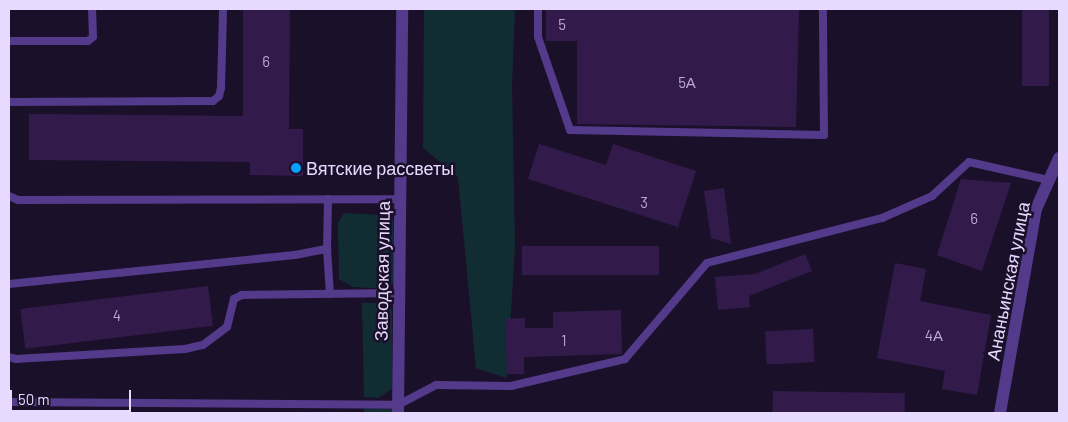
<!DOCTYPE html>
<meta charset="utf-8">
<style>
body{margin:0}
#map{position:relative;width:1068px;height:422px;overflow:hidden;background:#1b102a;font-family:Barlow,sans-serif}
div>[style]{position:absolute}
.green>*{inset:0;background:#122c34;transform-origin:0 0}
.building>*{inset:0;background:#321b4b;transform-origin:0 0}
.service>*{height:8px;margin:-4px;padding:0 4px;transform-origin:4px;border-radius:4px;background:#533a8a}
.minor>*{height:12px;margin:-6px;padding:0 6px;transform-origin:6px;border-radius:6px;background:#533a8a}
.dots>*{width:14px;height:14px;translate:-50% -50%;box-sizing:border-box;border:2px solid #1b102a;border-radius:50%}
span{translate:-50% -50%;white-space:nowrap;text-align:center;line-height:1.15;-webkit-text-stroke:5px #1b102a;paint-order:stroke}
.number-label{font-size:15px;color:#baaad2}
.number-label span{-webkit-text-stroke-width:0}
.poi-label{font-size:18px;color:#e8d9ff}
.left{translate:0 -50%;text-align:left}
.street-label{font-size:18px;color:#e8d9ff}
.frame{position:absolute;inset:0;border:10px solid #e8d9ff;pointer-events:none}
.scale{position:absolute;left:10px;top:390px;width:121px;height:22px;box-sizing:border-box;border:2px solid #e8d9ff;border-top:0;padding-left:6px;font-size:15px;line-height:18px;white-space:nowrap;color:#e8d9ff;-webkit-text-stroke:4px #1b102a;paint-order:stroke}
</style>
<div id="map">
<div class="green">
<div style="clip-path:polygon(424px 9px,515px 9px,512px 85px,515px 246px,507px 378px,476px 368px,458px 177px,423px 148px)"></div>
<div style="clip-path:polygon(344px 213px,385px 215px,393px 219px,394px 282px,387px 289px,353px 287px,339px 279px,338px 223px)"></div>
<div style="clip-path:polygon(362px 303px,379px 303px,386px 304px,392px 310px,392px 389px,378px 398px,364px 397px)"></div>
<div style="left:364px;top:409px;width:28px;height:4px"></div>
</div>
<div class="building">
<div style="clip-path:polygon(243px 9px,290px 9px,289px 129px,303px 129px,303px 176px,250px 175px,250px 162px,29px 160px,29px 114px,243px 116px)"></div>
<div style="clip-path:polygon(546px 9px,799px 9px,796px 127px,577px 124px,577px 41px,546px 41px)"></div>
<div style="left:1022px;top:9px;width:27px;height:77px"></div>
<div style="clip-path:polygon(539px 144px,606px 165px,613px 144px,696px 171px,678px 227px,528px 179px)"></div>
<div style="clip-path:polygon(961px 179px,1011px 183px,982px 271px,937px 255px)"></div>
<div style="clip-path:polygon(724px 188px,731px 244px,711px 238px,704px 191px)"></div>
<div style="left:522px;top:246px;width:137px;height:29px"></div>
<div style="clip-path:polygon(805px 254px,812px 271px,749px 296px,750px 307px,718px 310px,715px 277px,755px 274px)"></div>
<div style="clip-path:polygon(895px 263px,926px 269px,920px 301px,991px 315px,977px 395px,942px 389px,945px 371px,877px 358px)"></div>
<div style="left:208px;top:286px;width:40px;height:189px;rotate:83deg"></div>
<div style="clip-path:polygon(621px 310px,622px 354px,524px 357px,524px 374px,507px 374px,505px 319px,525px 318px,525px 328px,553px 328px,553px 312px)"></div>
<div style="left:813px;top:329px;width:33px;height:48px;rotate:87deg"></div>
<div style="left:773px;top:391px;width:132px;height:22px;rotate:1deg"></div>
</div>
<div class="service">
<div style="left:538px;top:9px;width:28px;rotate:90deg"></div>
<div style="left:538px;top:37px;width:98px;rotate:71deg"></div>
<div style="left:570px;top:130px;width:254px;rotate:1.1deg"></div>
<div style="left:824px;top:135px;width:126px;rotate:-90.5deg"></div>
<div style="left:9px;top:41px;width:79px"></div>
<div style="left:88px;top:41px;width:6px;rotate:-39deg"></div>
<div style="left:93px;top:37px;width:28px;rotate:-92deg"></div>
<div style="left:9px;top:102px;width:204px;rotate:-0.3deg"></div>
<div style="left:213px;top:101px;width:8px;rotate:-40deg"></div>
<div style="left:219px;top:96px;width:8px;rotate:-76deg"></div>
<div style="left:221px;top:88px;width:79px;rotate:-88.5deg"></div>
<div style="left:9px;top:196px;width:10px;rotate:24deg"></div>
<div style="left:18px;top:200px;width:382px;rotate:-0.1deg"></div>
<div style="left:328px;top:199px;width:50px;rotate:91.1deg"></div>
<div style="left:327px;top:249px;width:45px;rotate:86.2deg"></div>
<div style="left:9px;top:284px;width:287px;rotate:-5.8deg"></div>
<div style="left:295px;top:255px;width:33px;rotate:-11deg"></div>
<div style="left:9px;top:357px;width:7px;rotate:16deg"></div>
<div style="left:16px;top:359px;width:169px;rotate:-3.4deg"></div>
<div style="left:185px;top:349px;width:18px;rotate:-13deg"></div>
<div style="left:203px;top:345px;width:30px;rotate:-37deg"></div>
<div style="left:227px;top:327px;width:29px;rotate:-76deg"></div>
<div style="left:234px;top:299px;width:9px;rotate:-27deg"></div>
<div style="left:242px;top:295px;width:157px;rotate:-0.7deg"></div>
<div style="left:9px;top:402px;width:389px;rotate:0.4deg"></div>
<div style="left:398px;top:405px;width:43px;rotate:-27.8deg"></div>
<div style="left:436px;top:385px;width:75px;rotate:0.8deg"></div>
<div style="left:511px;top:386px;width:117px;rotate:-13.3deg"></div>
<div style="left:625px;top:359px;width:126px;rotate:-49.5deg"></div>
<div style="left:707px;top:263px;width:181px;rotate:-14.4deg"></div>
<div style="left:882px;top:218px;width:55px;rotate:-23.7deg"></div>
<div style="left:932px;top:196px;width:50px;rotate:-42.6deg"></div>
<div style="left:969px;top:162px;width:82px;rotate:12.7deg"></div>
</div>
<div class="minor">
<div style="left:398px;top:413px;width:404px;rotate:-89.4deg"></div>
<div style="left:1000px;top:413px;width:207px;rotate:-80deg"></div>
<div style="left:1036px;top:209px;width:56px;rotate:-65.7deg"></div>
</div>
<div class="dots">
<div style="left:296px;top:168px;background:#05a1ff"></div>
</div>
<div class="number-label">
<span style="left:562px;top:25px">5</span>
<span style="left:266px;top:62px">6</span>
<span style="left:687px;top:83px">5А</span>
<span style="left:644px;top:203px">3</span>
<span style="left:974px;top:219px">6</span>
<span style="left:117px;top:316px">4</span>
<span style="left:934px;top:336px">4А</span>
<span style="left:564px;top:341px">1</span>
</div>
<div class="poi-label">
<span class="left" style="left:306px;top:168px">Вятские рассветы</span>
</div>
<div class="street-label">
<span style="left:382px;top:271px;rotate:-89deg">Заводская улица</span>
<span style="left:1008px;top:281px;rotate:-79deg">Ананьинская улица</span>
</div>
<div class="frame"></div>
<div class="scale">50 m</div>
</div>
